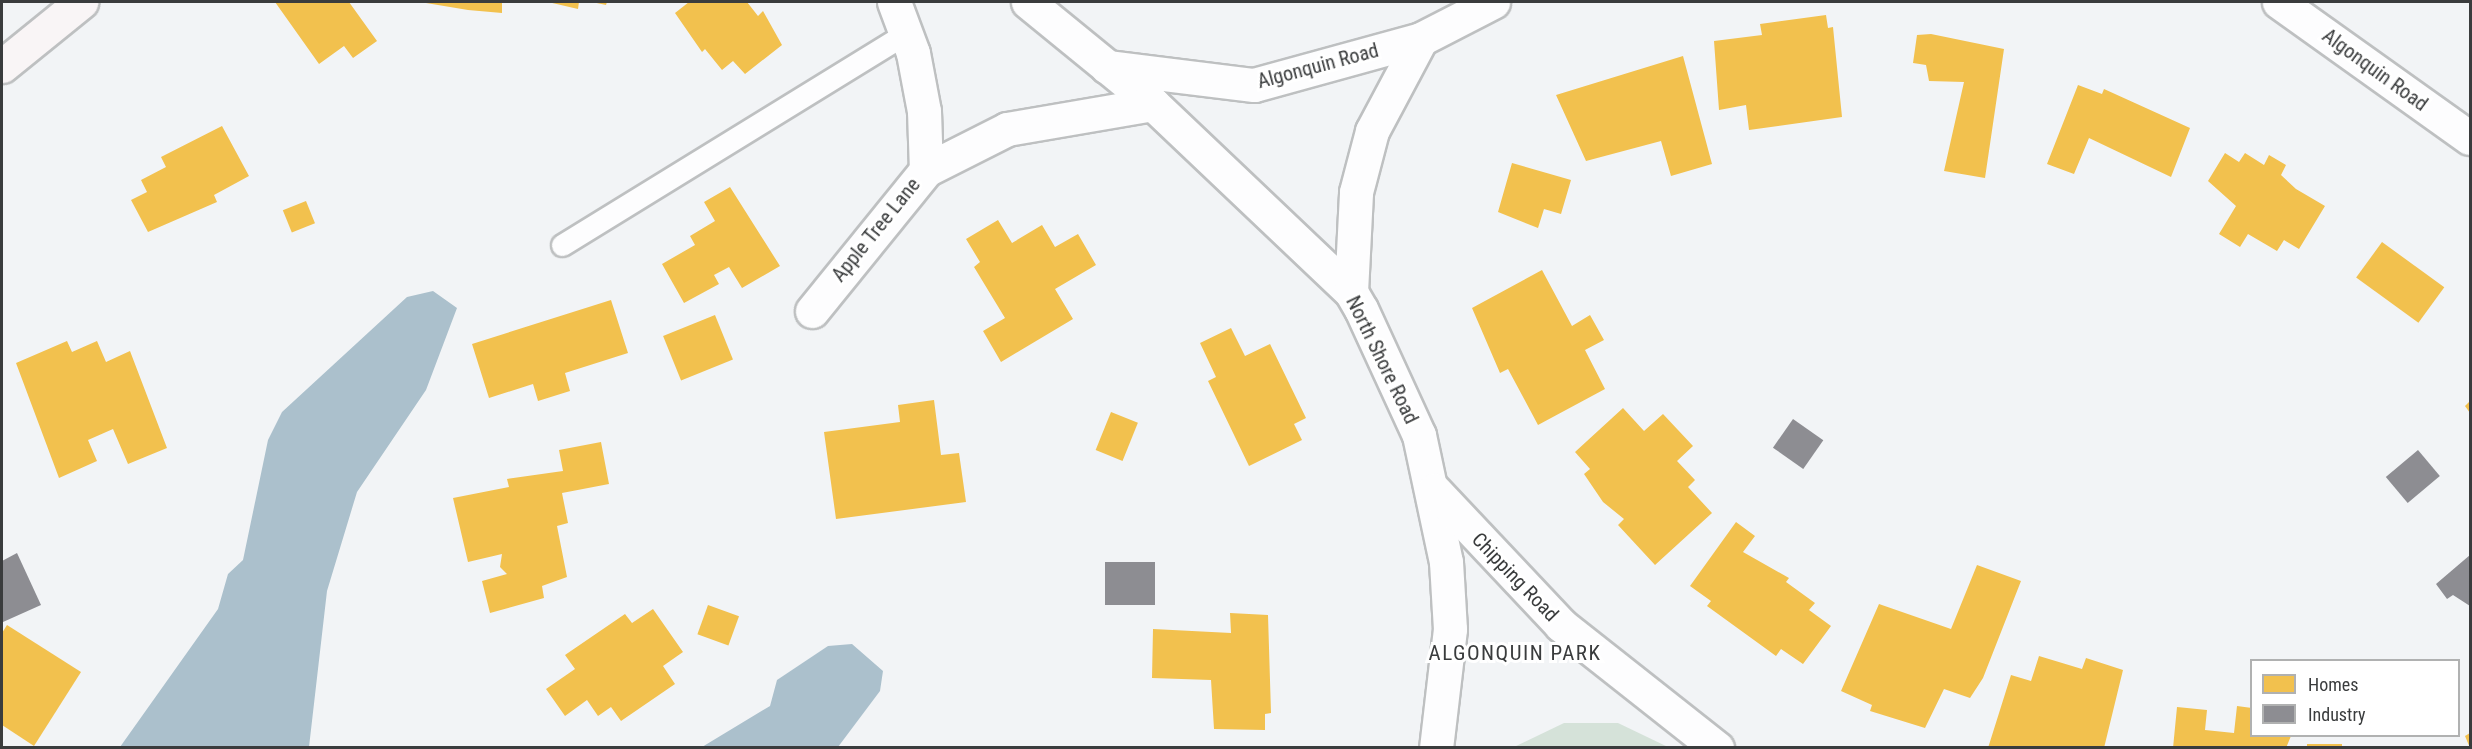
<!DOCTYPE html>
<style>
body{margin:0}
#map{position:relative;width:2472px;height:749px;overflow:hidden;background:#f2f4f6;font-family:"Roboto Condensed",sans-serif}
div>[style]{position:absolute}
.green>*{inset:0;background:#d5e2d9}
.water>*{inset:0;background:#abc0cc}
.homes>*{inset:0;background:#f2c14e;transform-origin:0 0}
.industry>*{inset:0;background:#8d8d92;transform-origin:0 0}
.roads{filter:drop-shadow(2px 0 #bec0c1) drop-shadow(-2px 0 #bec0c1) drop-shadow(0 2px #bec0c1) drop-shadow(0 -2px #bec0c1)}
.lane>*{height:21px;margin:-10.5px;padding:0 10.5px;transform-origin:10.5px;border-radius:10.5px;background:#fdfdfe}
.street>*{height:33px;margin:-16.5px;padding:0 16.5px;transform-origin:16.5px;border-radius:16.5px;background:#fdfdfe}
.secondary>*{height:33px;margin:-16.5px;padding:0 16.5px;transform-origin:16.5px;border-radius:16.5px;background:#f9f5f6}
span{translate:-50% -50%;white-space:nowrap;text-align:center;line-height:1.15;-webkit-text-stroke:6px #fff;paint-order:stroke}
.street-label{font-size:20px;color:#3a3c3d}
.neighbourhood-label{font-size:21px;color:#3a3c3d;letter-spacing:1.5px}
.frame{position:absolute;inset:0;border:3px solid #3a3c3d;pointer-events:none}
.legend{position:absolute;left:2250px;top:659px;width:210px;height:78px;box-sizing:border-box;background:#fff;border:2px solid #b0b1b1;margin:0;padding:8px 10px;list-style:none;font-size:18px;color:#3a3c3d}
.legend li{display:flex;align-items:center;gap:12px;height:30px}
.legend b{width:30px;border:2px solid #b0b1b1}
</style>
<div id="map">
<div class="green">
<div style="clip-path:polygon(1564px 723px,1618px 723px,1668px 747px,1514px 747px)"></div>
</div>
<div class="water">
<div style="clip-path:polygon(433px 291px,457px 308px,426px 390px,357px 492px,327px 591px,309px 747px,120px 747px,218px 609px,228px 574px,243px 560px,268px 440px,282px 412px,407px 297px)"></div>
<div style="clip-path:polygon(852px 644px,883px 671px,880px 691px,838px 747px,702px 747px,770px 706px,777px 680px,828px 646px)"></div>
</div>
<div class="homes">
<div style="clip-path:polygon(275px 2px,349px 2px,377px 41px,353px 58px,344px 46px,319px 64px)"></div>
<div style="clip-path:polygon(420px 2px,502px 2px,502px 13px,468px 10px)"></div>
<div style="clip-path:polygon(548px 2px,579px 2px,578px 9px)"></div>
<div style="clip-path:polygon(592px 2px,607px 2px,606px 5px)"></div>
<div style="clip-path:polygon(689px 2px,747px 2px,758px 16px,763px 11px,782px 45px,745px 74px,733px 61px,722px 70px,705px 49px,702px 52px,675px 13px)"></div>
<div style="clip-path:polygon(1826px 15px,1828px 28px,1833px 27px,1842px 117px,1749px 130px,1746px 105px,1719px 110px,1714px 41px,1762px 35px,1760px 24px)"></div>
<div style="clip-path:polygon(1931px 34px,2004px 49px,1985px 178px,1944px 171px,1964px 82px,1929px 81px,1926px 65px,1913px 63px,1917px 35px)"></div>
<div style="clip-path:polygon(1683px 56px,1712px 164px,1671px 176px,1661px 141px,1586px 161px,1556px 95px)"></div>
<div style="clip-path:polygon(2078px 85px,2102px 94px,2104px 89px,2190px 128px,2171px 177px,2089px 138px,2074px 174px,2047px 164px)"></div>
<div style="clip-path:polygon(222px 126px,249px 176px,214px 195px,217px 202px,148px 232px,131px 200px,147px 192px,141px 180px,166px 167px,161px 157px)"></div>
<div style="clip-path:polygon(2225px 153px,2239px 162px,2245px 153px,2264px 165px,2269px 155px,2286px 165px,2281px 175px,2296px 189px,2325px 206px,2299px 249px,2284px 240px,2277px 251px,2248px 234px,2240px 247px,2219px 234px,2236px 206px,2208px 181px)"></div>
<div style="clip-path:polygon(1512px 163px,1571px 180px,1561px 214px,1544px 209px,1538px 228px,1498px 212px)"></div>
<div style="clip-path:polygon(730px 187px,780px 266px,742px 288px,729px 267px,714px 275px,719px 284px,684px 303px,662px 264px,695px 245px,690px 236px,715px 221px,704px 202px)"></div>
<div style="left:306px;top:201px;width:24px;height:25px;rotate:68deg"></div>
<div style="clip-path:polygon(998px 220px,1012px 243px,1042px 225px,1055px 247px,1078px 234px,1096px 265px,1055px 289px,1073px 319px,1001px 362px,983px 331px,1005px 318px,974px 267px,980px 262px,966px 239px)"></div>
<div style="left:2382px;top:242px;width:77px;height:44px;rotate:36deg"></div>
<div style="clip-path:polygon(1542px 270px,1572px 326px,1590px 315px,1604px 340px,1585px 350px,1605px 389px,1538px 425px,1508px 369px,1500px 373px,1472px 308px)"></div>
<div style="clip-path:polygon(611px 300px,628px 353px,565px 373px,570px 391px,538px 401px,533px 384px,489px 398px,472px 344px)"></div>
<div style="left:715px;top:315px;width:48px;height:56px;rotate:68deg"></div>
<div style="clip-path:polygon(1231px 328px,1245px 356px,1270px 344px,1306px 418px,1294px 424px,1302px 440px,1249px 466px,1208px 381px,1216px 377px,1200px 343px)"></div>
<div style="clip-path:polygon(67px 341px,72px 352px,97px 341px,106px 362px,130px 351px,167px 448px,128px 464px,113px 429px,88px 440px,97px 461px,59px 478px,16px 363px)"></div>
<div style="clip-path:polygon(934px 400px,941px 455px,959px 453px,966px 502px,836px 519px,824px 432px,900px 422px,898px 405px)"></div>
<div style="clip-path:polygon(2470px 401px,2470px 413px,2465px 406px)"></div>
<div style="clip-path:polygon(1623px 408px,1644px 431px,1663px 414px,1693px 446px,1677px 461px,1695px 480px,1688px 487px,1712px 513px,1655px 565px,1618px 525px,1624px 519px,1603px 502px,1584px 474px,1590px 469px,1575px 452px)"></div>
<div style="left:1111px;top:412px;width:29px;height:41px;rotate:22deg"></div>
<div style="clip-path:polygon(601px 442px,609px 484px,562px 493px,568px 523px,557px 526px,567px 577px,542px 586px,544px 598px,490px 613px,482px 581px,507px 574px,500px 567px,502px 554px,468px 562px,453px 498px,509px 487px,507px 479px,563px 471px,559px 450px)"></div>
<div style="clip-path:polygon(1736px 522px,1755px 536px,1743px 552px,1789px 578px,1786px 582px,1815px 603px,1809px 610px,1831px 626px,1803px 664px,1781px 649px,1776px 656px,1707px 606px,1711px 601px,1690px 586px)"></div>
<div style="clip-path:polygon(1977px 565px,2021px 581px,1983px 678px,1970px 698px,1944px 689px,1925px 728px,1870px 711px,1872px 705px,1841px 691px,1879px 604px,1951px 629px)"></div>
<div style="left:708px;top:605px;width:33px;height:31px;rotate:20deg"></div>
<div style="clip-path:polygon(653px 609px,683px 652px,663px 666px,675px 684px,621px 721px,611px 707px,598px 716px,587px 700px,565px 716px,546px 689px,575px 669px,565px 655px,625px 614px,632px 623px)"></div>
<div style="clip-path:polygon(1230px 613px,1268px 615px,1271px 713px,1265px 714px,1265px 730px,1214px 729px,1211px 680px,1152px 678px,1153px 629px,1231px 633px)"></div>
<div style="clip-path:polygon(7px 625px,81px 672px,34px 746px,2px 725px,2px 633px)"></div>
<div style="clip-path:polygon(2039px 656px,2082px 669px,2086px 658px,2123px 670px,2104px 748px,1988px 748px,2011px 675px,2031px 681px)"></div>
<div style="clip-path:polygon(2237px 706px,2252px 708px,2252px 736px,2291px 736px,2286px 748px,2173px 748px,2177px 707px,2207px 710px,2205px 730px,2234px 733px)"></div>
<div style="clip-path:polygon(2470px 733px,2470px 748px,2465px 736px)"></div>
<div style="left:2307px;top:744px;width:35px;height:4px"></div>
</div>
<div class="industry">
<div style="left:1793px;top:419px;width:37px;height:35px;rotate:35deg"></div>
<div style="left:2418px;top:450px;width:34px;height:42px;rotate:50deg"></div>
<div style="clip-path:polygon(17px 553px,41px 605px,3px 622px,2px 561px)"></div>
<div style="clip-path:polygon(2470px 555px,2470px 606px,2453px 595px,2447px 599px,2436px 584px)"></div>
<div style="left:1105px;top:562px;width:50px;height:43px"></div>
</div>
<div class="roads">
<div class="lane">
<div style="left:562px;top:245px;width:404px;rotate:-31.6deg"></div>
</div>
<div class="street">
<div style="left:894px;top:2px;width:54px;rotate:69.6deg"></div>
<div style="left:913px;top:53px;width:59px;rotate:79.3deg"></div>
<div style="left:924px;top:111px;width:59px;rotate:88.1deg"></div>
<div style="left:1028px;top:2px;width:161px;rotate:39.2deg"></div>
<div style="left:1153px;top:104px;width:273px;rotate:43.5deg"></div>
<div style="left:1351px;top:292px;width:20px;rotate:60deg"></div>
<div style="left:1361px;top:309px;width:139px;rotate:65.3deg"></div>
<div style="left:1419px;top:435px;width:130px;rotate:78deg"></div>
<div style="left:1446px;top:562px;width:67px;rotate:86.6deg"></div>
<div style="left:1450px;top:629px;width:120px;rotate:96.7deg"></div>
<div style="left:2279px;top:2px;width:234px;rotate:35.5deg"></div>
<div style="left:1107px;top:67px;width:148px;rotate:7deg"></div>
<div style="left:1254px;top:85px;width:173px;rotate:-15.4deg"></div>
<div style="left:1421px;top:39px;width:81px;rotate:-27.2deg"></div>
<div style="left:1351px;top:292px;width:100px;rotate:-87.1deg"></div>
<div style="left:1356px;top:192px;width:63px;rotate:-75.3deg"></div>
<div style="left:1372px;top:131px;width:104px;rotate:-62deg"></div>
<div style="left:812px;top:311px;width:181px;rotate:-51deg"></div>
<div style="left:926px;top:170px;width:91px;rotate:-26.8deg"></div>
<div style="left:1007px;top:129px;width:148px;rotate:-9.7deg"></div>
<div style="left:1434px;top:490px;width:185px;rotate:46.7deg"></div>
<div style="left:1561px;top:625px;width:199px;rotate:38.3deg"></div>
</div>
<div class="secondary">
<div style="left:2px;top:66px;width:102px;rotate:-39deg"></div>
</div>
</div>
<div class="street-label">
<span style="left:1318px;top:66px;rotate:-15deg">Algonquin Road</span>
<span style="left:2375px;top:70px;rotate:36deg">Algonquin Road</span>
<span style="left:876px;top:230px;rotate:-51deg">Apple Tree Lane</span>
<span style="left:1382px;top:360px;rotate:64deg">North Shore Road</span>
<span style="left:1515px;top:577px;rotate:46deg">Chipping Road</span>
</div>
<div class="neighbourhood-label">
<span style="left:1515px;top:653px">ALGONQUIN PARK</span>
</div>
<div class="frame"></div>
<ul class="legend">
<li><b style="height:16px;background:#f2c14e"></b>Homes</li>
<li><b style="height:16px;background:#8d8d92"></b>Industry</li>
</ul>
</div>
